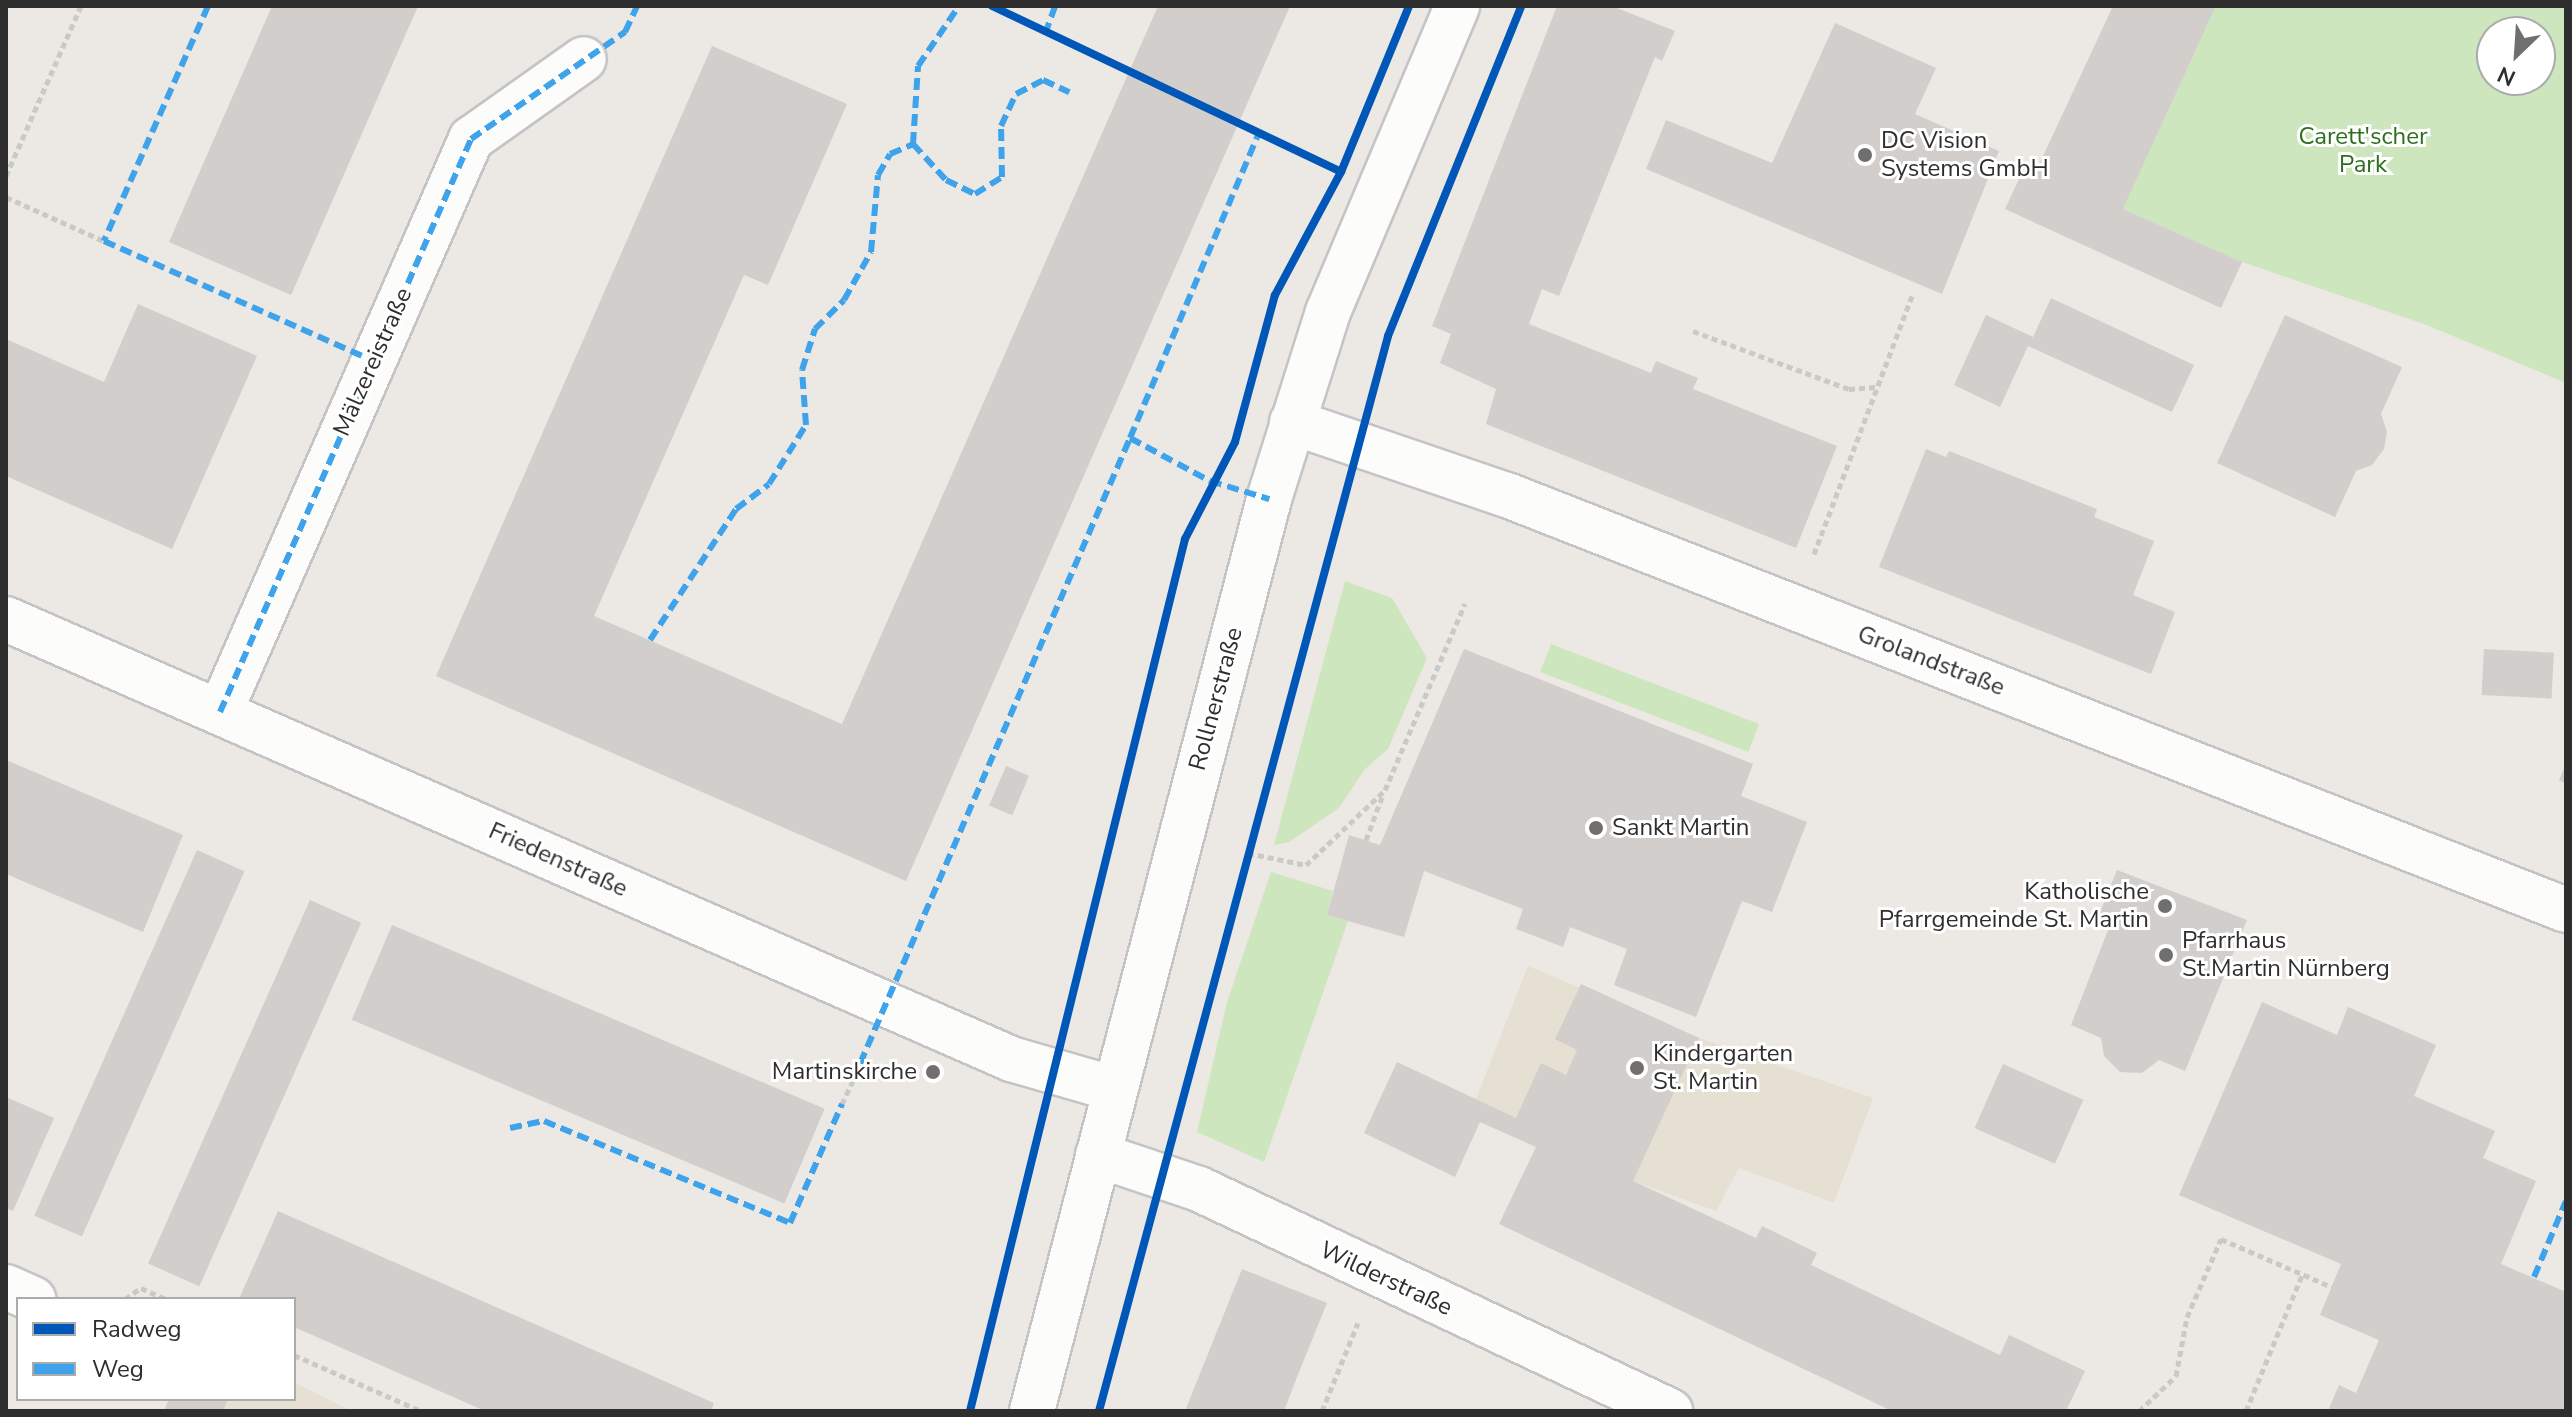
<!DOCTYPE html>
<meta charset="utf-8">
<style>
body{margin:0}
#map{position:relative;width:2572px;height:1417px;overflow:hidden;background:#ece8e4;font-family:"Nunito Sans",sans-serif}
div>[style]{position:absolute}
.education>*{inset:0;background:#e6e0d3}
.green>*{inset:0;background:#cee6be;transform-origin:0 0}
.building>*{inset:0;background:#d1cecb;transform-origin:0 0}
.path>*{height:5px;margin-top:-2.5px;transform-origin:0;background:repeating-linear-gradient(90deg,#c9c9c8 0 6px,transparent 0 10px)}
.roads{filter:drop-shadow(2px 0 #c5c4c5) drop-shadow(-2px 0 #c5c4c5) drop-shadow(0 2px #c5c4c5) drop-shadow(0 -2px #c5c4c5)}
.minor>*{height:44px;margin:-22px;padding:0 22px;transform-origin:22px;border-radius:22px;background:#fcfcfb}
.quiet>*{height:6px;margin-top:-3px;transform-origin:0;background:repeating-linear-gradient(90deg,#3ea3eb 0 12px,transparent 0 18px)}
.cycleway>*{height:8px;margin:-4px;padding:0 4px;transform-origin:4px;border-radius:4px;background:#0057b8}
.dots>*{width:22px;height:22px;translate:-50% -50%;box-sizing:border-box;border:4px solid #fff;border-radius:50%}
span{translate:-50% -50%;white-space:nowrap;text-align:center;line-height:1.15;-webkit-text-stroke:6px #fff;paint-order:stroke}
.park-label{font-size:24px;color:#2c6e1b}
.poi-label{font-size:24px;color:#2e2e2e}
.left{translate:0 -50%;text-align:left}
.right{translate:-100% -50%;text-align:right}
.street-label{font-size:24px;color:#2e2e2e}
.frame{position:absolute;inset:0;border:8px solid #2e2e2e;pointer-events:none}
.legend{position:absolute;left:16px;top:1297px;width:280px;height:104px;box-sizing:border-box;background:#fff;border:2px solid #ababab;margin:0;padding:10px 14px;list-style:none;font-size:24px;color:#2e2e2e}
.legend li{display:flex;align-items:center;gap:16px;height:40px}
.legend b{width:40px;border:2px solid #ababab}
.north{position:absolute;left:2476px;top:16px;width:80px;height:80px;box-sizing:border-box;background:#fff;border:2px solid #ababab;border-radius:50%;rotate:205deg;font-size:22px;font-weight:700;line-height:32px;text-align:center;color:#2e2e2e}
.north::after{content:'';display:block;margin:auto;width:28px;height:36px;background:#706f6e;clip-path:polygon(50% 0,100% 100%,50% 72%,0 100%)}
</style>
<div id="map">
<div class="education">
<div style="clip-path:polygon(1528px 966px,1699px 1038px,1873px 1098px,1834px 1203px,1739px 1168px,1716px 1211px,1633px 1181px,1476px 1099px)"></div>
<div style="clip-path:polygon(294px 1382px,352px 1411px,223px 1411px,228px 1399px,294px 1399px)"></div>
</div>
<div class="green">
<div style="clip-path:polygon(evenodd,2216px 6px,2566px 6px,2566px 383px,2424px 324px,2242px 262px,2123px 209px,2216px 6px,2492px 32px,2540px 32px,2540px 80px,2492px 80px,2492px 32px)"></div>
<div style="clip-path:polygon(1345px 581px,1392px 598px,1427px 658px,1388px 749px,1365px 769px,1339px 808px,1289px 842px,1274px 845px)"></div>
<div style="left:1551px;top:644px;width:223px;height:30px;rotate:21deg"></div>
<div style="clip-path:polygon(1271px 872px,1333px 891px,1327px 915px,1348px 921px,1264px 1162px,1197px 1132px,1227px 1002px)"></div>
</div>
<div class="building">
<div style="clip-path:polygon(272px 6px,418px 6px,291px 295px,169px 242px)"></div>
<div style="clip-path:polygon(1158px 6px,1290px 6px,906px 881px,436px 676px,712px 46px,847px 104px,768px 285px,744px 275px,594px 616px,842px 724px)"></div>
<div style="clip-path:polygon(1557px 6px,1612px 6px,1675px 31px,1662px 61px,1655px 57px,1559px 296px,1542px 289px,1529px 324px,1651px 373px,1656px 361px,1698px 378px,1693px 389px,1837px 446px,1796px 548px,1486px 424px,1496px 389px,1440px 363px,1451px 334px,1432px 326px)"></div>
<div style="clip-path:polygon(2113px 6px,2216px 6px,2123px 209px,2242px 262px,2221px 308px,2005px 209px,2026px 164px,2037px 169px)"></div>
<div style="clip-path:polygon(1835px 23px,1936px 68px,1915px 114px,1999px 151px,1942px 294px,1646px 169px,1666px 120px,1772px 163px)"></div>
<div style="clip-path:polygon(2051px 298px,2194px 365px,2172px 412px,2028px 346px,2000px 407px,1954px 385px,1986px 315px,2033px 337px)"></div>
<div style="clip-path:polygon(138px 304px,257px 356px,172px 549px,6px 476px,6px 339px,104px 382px)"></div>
<div style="clip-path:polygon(2285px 315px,2402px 367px,2381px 414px,2387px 432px,2384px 449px,2372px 465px,2356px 471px,2335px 517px,2217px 463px)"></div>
<div style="clip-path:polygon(1926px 449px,1946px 457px,1949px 451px,2097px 509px,2094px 517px,2154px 541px,2133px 595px,2175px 612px,2151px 674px,1879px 567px)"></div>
<div style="clip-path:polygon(1464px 649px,1753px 764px,1741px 796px,1807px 822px,1772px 912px,1742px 901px,1696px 1017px,1614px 985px,1627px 949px,1570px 927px,1563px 947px,1516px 929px,1523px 909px,1424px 871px,1404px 937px,1327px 915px,1349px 835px,1380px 845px)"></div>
<div style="left:2484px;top:649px;width:70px;height:46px;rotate:3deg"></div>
<div style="clip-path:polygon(6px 760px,183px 835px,143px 932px,6px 874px)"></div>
<div style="clip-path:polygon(2566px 764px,2566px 784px,2559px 780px)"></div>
<div style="left:1006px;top:766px;width:25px;height:43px;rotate:23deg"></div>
<div style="left:197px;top:850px;width:52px;height:400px;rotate:24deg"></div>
<div style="clip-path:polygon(2117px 870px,2247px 920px,2185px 1071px,2159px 1060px,2142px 1073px,2120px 1072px,2104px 1056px,2101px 1038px,2071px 1025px,2110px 925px,2097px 920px)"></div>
<div style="left:310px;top:900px;width:56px;height:398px;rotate:24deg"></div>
<div style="left:392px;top:925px;width:470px;height:103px;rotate:23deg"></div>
<div style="clip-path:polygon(1581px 984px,1699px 1038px,1633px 1181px,1756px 1238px,1762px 1226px,1817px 1253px,1811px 1265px,2000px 1355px,2009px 1335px,2085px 1371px,2066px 1411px,1892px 1411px,1499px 1224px,1536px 1147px,1480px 1122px,1455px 1177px,1364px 1133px,1397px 1062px,1516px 1118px,1541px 1063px,1566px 1075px,1577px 1050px,1555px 1039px)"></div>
<div style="clip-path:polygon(2262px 1002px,2337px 1035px,2348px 1007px,2436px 1045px,2414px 1096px,2495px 1131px,2483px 1158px,2536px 1181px,2501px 1264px,2566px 1292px,2566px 1411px,2328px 1411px,2339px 1385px,2356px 1393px,2379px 1340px,2320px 1315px,2341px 1264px,2179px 1195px)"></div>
<div style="left:2003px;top:1064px;width:88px;height:70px;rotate:24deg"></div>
<div style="clip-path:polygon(6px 1097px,54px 1118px,13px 1211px,6px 1208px)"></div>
<div style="clip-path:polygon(278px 1211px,714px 1403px,711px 1411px,485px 1411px,294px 1327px,294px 1299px,239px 1299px)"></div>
<div style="clip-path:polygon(1242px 1269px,1327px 1303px,1297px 1377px,1284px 1411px,1185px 1411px)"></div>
<div style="clip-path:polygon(169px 1399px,228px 1399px,223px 1411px,164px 1411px)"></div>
</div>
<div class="path">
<div style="left:6px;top:176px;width:186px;rotate:-66.2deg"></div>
<div style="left:6px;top:197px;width:107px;rotate:24.2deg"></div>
<div style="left:1693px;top:331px;width:166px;rotate:20.4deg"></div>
<div style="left:1849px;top:389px;width:27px;rotate:-4deg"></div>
<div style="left:1814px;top:554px;width:278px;rotate:-69.2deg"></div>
<div style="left:1366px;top:840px;width:49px;rotate:-69.7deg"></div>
<div style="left:1248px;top:853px;width:59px;rotate:11.7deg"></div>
<div style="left:1306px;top:865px;width:109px;rotate:-43.5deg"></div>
<div style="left:1385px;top:790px;width:203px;rotate:-66.8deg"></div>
<div style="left:842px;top:1104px;width:26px;rotate:-65deg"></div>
<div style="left:125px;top:1299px;width:19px;rotate:-35deg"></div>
<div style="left:141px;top:1288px;width:27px;rotate:24deg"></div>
<div style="left:294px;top:1355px;width:139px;rotate:23.8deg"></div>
<div style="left:1322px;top:1411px;width:95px;rotate:-67.8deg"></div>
<div style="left:2139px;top:1411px;width:51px;rotate:-43.4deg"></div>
<div style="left:2176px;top:1376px;width:60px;rotate:-79.4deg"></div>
<div style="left:2187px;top:1317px;width:85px;rotate:-66.4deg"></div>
<div style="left:2221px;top:1239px;width:121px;rotate:23.4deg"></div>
<div style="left:2246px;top:1411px;width:147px;rotate:-67.6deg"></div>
</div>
<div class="roads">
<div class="minor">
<div style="left:1292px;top:422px;width:227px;rotate:18.8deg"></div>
<div style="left:1507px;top:495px;width:1137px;rotate:21.4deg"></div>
<div style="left:6px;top:619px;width:1097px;rotate:23.64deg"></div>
<div style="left:1011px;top:1059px;width:108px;rotate:16.1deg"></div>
<div style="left:220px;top:712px;width:626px;rotate:-66.34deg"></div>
<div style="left:471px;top:139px;width:138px;rotate:-35.3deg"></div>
<div style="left:1098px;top:1155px;width:107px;rotate:18.6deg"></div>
<div style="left:1199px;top:1189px;width:521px;rotate:25.24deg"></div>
<div style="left:6px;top:1287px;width:30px;rotate:24deg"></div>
<div style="left:1032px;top:1411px;width:942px;rotate:-75.43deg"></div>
<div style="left:1269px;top:499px;width:196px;rotate:-72.5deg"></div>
<div style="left:1328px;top:312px;width:332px;rotate:-67.1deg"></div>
</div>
</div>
<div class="quiet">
<div style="left:208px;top:6px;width:257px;rotate:113.9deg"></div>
<div style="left:104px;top:241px;width:295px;rotate:24deg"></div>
<div style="left:1045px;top:34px;width:30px;rotate:-70deg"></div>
<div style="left:913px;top:144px;width:78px;rotate:-86.3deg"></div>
<div style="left:918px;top:66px;width:73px;rotate:-55.7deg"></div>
<div style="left:1130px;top:438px;width:331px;rotate:-67.1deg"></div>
<div style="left:650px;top:640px;width:157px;rotate:-56.7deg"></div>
<div style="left:736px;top:509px;width:41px;rotate:-37.1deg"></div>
<div style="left:769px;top:484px;width:70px;rotate:-57.9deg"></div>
<div style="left:806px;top:425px;width:55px;rotate:-94.2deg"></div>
<div style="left:802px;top:370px;width:43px;rotate:-72.4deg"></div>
<div style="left:815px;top:329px;width:41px;rotate:-45deg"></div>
<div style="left:844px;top:300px;width:55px;rotate:-60.6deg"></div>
<div style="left:871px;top:252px;width:77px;rotate:-84.8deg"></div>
<div style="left:878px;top:175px;width:24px;rotate:-60deg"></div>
<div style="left:890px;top:154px;width:25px;rotate:-23deg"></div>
<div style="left:913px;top:144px;width:49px;rotate:47.5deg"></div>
<div style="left:946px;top:180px;width:32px;rotate:26deg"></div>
<div style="left:975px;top:194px;width:32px;rotate:-32deg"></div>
<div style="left:1002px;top:177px;width:51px;rotate:-91.1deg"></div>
<div style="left:1001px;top:126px;width:35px;rotate:-65deg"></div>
<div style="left:1016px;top:94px;width:30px;rotate:-27deg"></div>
<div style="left:1043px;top:80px;width:29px;rotate:25deg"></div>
<div style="left:220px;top:712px;width:626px;rotate:-66.34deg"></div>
<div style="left:471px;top:139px;width:188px;rotate:-34.8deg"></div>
<div style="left:625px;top:32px;width:29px;rotate:-65deg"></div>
<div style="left:853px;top:1080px;width:699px;rotate:-66.66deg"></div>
<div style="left:1130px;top:438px;width:91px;rotate:28.3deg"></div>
<div style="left:1210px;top:481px;width:62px;rotate:17deg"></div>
<div style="left:510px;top:1128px;width:35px;rotate:-12deg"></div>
<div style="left:544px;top:1121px;width:266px;rotate:22.5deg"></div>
<div style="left:790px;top:1223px;width:130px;rotate:-66.4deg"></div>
<div style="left:2534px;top:1277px;width:82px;rotate:-67.2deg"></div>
</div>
<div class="cycleway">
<div style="left:992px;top:6px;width:386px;rotate:25.4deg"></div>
<div style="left:970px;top:1411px;width:898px;rotate:-76.15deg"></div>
<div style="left:1185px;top:539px;width:109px;rotate:-62.7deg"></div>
<div style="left:1235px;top:442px;width:152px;rotate:-74.8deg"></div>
<div style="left:1275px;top:295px;width:140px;rotate:-61.8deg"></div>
<div style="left:1341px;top:172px;width:179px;rotate:-67.7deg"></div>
<div style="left:1099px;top:1411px;width:1113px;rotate:-74.95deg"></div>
<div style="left:1388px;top:336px;width:356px;rotate:-68deg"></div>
</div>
<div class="dots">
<div style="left:1865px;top:155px;background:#706f6e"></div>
<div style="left:1596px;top:828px;background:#706f6e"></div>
<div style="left:2165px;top:906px;background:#706f6e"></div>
<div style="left:2166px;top:955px;background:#706f6e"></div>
<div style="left:1637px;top:1068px;background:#706f6e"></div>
<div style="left:933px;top:1072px;background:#706f6e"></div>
</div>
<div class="park-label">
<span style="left:2363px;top:151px">Carett'scher<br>Park</span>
</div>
<div class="poi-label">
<span class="left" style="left:1881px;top:155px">DC Vision<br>Systems GmbH</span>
<span class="left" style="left:1612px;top:828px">Sankt Martin</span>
<span class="right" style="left:2149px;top:906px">Katholische<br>Pfarrgemeinde St. Martin</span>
<span class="left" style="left:2182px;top:955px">Pfarrhaus<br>St.Martin Nürnberg</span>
<span class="left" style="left:1653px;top:1068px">Kindergarten<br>St. Martin</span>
<span class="right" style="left:917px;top:1072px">Martinskirche</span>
</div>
<div class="street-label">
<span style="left:373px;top:362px;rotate:-66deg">Mälzereistraße</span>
<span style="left:1931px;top:661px;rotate:21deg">Grolandstraße</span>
<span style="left:1216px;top:699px;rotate:-75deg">Rollnerstraße</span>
<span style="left:558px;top:860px;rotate:24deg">Friedenstraße</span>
<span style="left:1386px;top:1279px;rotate:25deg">Wilderstraße</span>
</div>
<div class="frame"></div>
<ul class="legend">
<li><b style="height:10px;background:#0057b8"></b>Radweg</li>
<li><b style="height:10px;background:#3ea3eb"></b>Weg</li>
</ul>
<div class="north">N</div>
</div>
